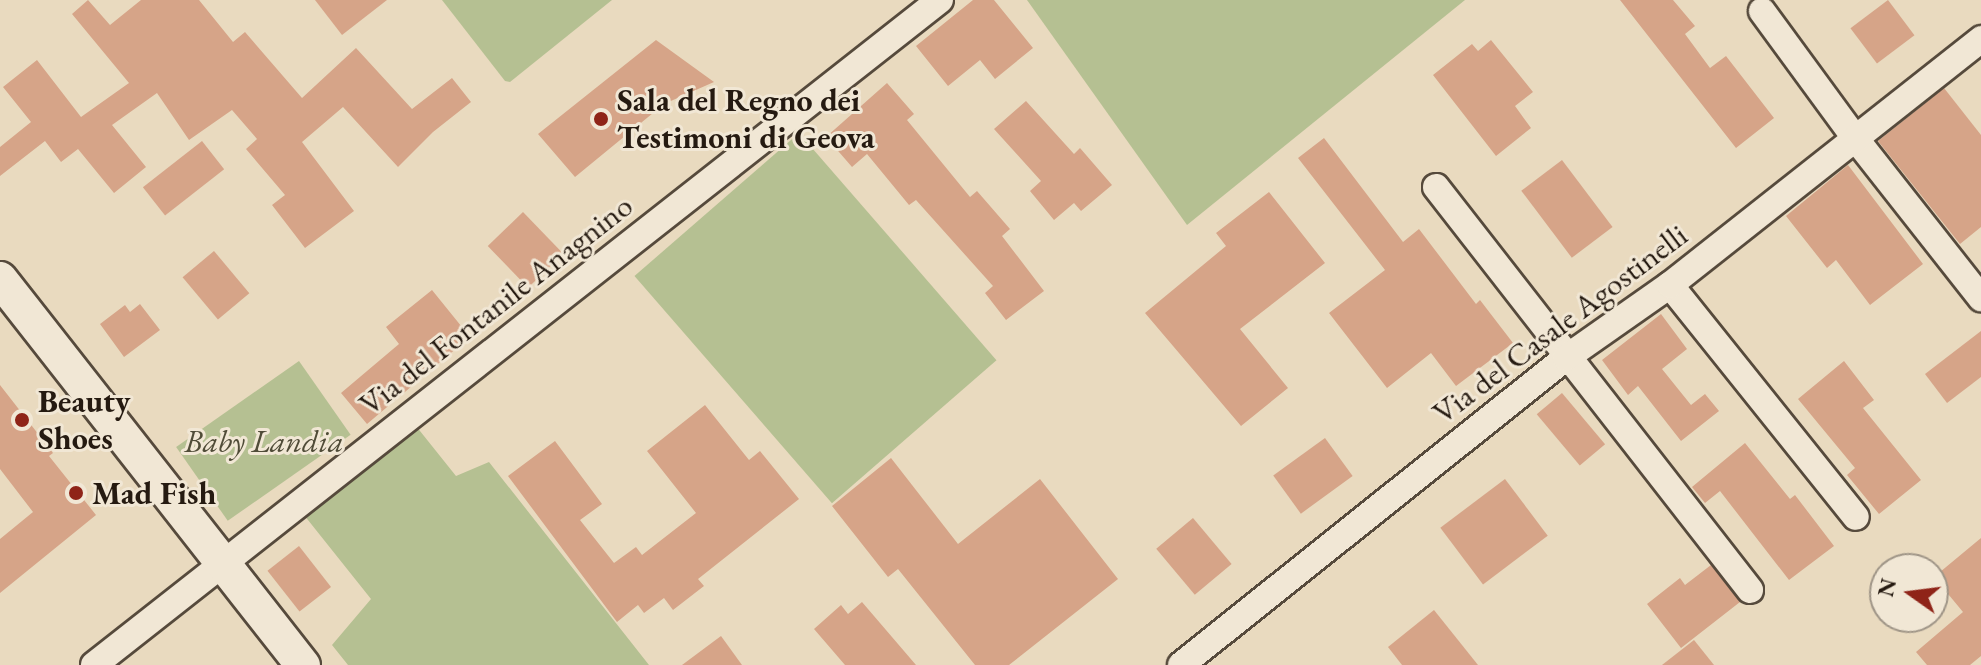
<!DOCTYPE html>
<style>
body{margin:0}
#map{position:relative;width:1981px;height:665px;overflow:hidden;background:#e9dabf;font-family:"EB Garamond",serif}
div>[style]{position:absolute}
.green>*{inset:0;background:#b5c092;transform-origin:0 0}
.building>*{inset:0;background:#d6a488;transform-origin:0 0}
.roads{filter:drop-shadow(2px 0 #564a3c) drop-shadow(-2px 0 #564a3c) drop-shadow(0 2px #564a3c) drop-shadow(0 -2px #564a3c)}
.minor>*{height:26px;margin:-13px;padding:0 13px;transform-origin:13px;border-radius:13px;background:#f1e7d5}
.tertiary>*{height:34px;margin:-17px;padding:0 17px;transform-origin:17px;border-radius:17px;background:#f1e7d5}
.dots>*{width:22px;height:22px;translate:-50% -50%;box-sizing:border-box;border:4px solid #f1e7d5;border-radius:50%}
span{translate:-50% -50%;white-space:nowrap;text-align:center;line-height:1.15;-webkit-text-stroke:6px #f1e7d5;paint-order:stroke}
.poi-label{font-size:32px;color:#251a11;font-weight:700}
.left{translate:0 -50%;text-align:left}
.street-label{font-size:32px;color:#251a11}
.park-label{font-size:32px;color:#504c38;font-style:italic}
.north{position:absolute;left:1869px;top:553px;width:80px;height:80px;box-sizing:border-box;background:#f1e7d5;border:2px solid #9f9587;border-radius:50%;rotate:284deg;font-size:22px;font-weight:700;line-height:32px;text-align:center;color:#251a11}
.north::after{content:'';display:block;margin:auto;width:28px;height:36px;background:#8f2418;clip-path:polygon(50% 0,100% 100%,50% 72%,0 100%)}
</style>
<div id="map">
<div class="green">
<div style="clip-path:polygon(442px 0,612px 0,510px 82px,505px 81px)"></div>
<div style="clip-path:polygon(1027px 0,1465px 0,1187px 225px)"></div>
<div style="left:799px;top:133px;width:301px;height:218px;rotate:49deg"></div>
<div style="left:299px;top:361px;width:90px;height:150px;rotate:55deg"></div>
<div style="clip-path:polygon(416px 426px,456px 476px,489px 462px,649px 665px,348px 665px,332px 645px,371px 599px,304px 515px)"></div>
</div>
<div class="building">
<div style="clip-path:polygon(88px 0,110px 25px,141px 0,199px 0,233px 42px,245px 32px,302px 98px,356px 48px,412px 109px,452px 78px,471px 102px,433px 132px,398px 167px,343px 107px,302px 142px,354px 211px,305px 248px,272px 205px,285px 195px,246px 149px,257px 139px,232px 110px,189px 140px,157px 93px,112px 125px,146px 167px,114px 193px,78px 149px,61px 162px,45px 141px,0 176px,0 147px,31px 122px,3px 87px,37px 60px,81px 117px,129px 83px,72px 14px)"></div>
<div style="clip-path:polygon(315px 0,387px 0,342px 35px)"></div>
<div style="clip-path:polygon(973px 0,994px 0,1033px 48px,995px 79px,980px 60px,948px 86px,916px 46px)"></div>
<div style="clip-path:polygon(1620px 0,1673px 0,1695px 26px,1685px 34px,1710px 68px,1726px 56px,1774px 118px,1736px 148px)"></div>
<div style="left:1888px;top:0;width:44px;height:47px;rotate:53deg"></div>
<div style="clip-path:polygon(656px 40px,714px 82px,664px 104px,575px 177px,538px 134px)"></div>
<div style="clip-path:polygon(1491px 40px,1533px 92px,1515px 106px,1531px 128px,1496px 156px,1433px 75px,1472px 44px,1478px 51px)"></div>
<div style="clip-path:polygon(887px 83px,914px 114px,907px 120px,970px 197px,977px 191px,1010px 229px,1002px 236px,1044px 291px,1006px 320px,985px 293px,993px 286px,916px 200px,909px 205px,867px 154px,852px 167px,826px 137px)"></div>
<div style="clip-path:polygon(1944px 88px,1981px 135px,1981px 227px,1960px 244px,1878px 141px)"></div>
<div style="clip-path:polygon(1026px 101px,1074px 154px,1080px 148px,1112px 185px,1081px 211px,1074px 203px,1054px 220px,1030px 191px,1041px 181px,994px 129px)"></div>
<div style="clip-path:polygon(1324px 138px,1403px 242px,1419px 229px,1476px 304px,1480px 300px,1513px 343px,1456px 386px,1431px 353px,1387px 388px,1329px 313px,1385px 270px,1298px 158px)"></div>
<div style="left:202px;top:141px;width:36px;height:75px;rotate:52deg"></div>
<div style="left:1562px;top:160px;width:84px;height:51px;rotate:53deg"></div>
<div style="clip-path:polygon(1848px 165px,1923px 264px,1870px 305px,1836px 260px,1827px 268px,1786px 216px)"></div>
<div style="clip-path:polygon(1269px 192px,1325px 263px,1240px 329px,1288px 388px,1241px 426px,1145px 313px,1226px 246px,1216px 233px)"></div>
<div style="left:523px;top:212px;width:58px;height:49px;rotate:46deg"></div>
<div style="left:214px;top:251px;width:55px;height:41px;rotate:50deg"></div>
<div style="clip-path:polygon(432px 290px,470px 337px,367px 424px,341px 393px,399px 344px,386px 327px)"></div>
<div style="clip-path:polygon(140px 304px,160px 330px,124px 357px,100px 324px,125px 305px,130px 312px)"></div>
<div style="clip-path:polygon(1661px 314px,1687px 349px,1662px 369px,1691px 405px,1705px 394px,1719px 411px,1681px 441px,1638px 386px,1628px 395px,1602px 360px)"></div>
<div style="clip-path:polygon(1981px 331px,1981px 377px,1947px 403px,1925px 374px)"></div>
<div style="clip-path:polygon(1844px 361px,1874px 400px,1863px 408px,1921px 480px,1879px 514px,1847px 475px,1855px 468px,1798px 399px)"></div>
<div style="clip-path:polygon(0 385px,53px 453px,49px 456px,96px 515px,0 593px,0 539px,33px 512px,0 469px)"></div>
<div style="left:1562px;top:393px;width:67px;height:33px;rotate:50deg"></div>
<div style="clip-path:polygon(705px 405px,749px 460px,760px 451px,799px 499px,698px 579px,704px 586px,673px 610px,664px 598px,644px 613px,638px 605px,617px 622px,508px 476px,555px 441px,602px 504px,580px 520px,614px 563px,636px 547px,642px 555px,696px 513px,647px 451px)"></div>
<div style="left:1325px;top:438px;width:47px;height:64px;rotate:54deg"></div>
<div style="clip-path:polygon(1745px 443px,1790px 499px,1795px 495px,1834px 546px,1789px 580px,1720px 491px,1705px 503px,1692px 487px)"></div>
<div style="clip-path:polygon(891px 458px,958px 544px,1040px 479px,1118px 579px,1009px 665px,975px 665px,898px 569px,888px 577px,832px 506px)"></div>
<div style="left:1505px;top:479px;width:71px;height:81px;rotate:53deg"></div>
<div style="left:1193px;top:518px;width:60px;height:48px;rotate:50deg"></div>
<div style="clip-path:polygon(1981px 538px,1981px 656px,1970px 665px,1927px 665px,1916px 652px,1963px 612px,1934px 577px)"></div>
<div style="left:299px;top:546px;width:52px;height:40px;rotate:52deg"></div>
<div style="clip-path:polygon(1711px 565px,1740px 602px,1681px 648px,1647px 604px,1680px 578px,1685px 585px)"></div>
<div style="clip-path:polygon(862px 602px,916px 665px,845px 665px,814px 629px,841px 605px,848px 614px)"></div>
<div style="clip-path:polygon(1434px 610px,1478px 665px,1402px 665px,1388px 647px)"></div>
<div style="clip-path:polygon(721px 636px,742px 665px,682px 665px)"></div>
<div style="clip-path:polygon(1694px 640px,1714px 665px,1662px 665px)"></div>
</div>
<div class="roads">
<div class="minor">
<div style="left:1762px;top:11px;width:157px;rotate:53.8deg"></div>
<div style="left:1855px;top:138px;width:204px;rotate:51.8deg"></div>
<div style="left:1436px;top:187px;width:511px;rotate:52.08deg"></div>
<div style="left:1670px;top:285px;width:297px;rotate:51.3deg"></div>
<div style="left:94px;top:665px;width:1076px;rotate:-38.17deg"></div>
<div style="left:1181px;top:665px;width:492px;rotate:-38.6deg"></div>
<div style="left:1566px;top:358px;width:127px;rotate:-35.1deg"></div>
<div style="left:1670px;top:285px;width:397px;rotate:-38.3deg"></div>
</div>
<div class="tertiary">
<div style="left:0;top:279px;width:491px;rotate:51.9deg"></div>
</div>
</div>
<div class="dots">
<div style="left:601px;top:119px;background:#8f2418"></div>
<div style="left:22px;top:420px;background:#8f2418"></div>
<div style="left:76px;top:493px;background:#8f2418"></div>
</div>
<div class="poi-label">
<span class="left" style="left:617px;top:119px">Sala del Regno dei<br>Testimoni di Geova</span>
<span class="left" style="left:38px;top:420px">Beauty<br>Shoes</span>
<span class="left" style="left:92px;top:493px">Mad Fish</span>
</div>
<div class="street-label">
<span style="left:496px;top:305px;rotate:-38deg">Via del Fontanile Anagnino</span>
<span style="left:1560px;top:324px;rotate:-37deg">Via del Casale Agostinelli</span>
</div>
<div class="park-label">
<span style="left:264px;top:441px">Baby Landia</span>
</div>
<div class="north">N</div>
</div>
